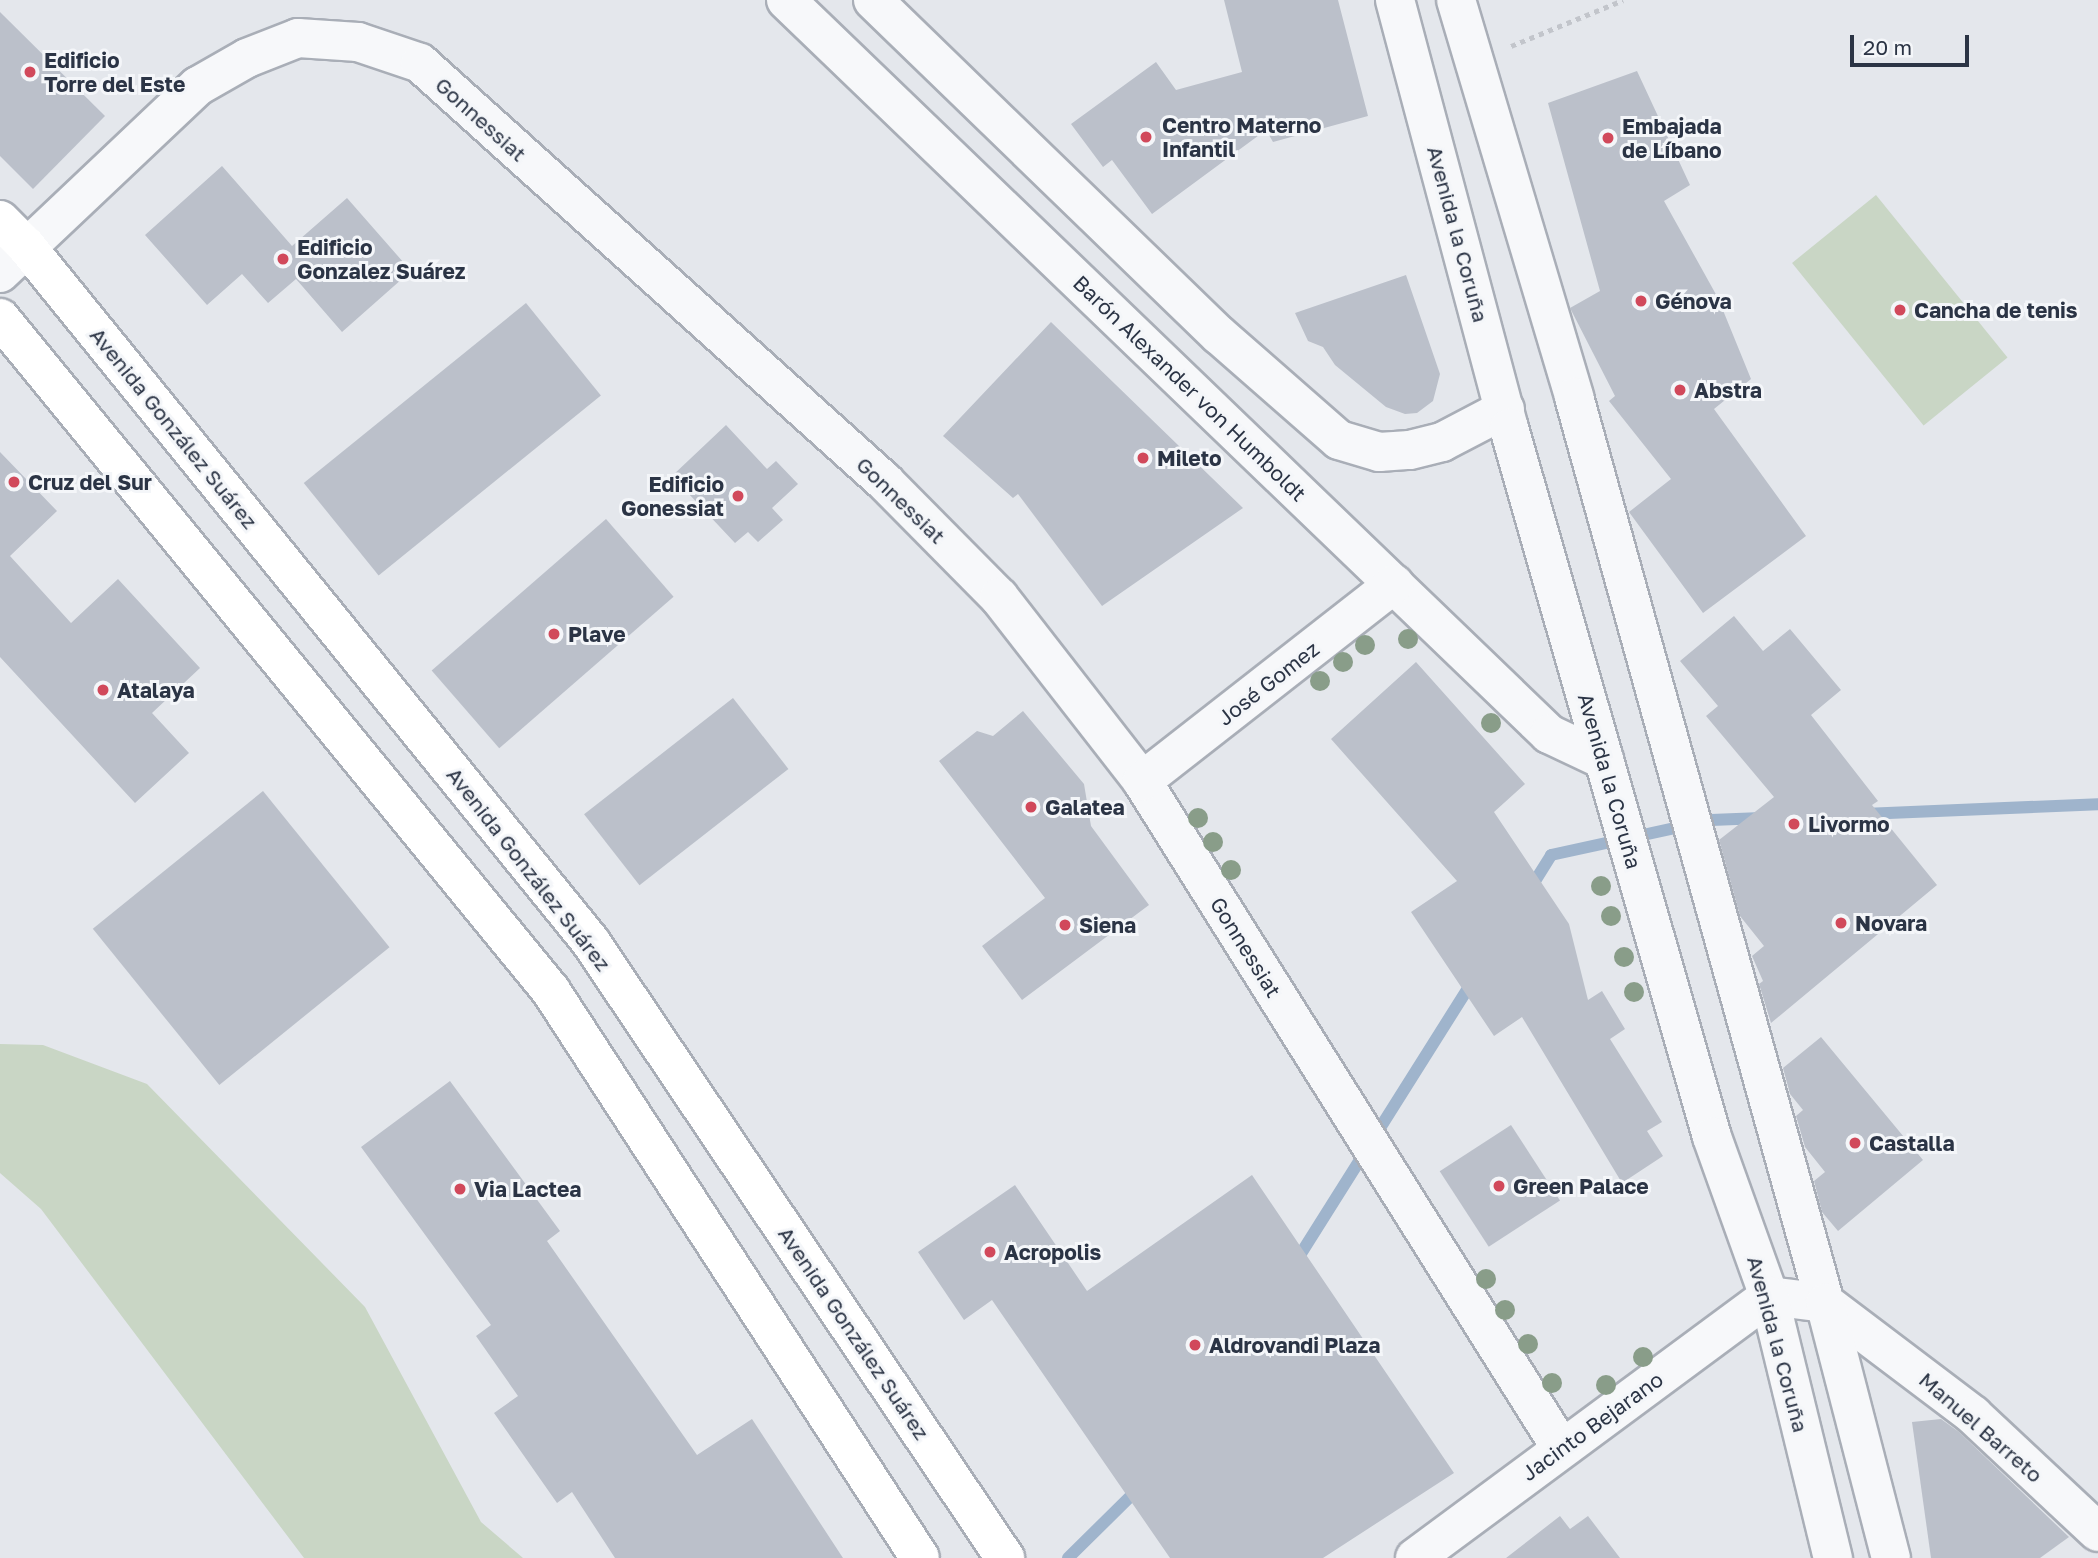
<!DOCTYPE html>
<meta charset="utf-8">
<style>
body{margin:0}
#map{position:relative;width:2098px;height:1558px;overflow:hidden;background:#e4e7ec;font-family:"Golos Text",sans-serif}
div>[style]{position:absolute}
.green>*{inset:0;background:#c9d6c5;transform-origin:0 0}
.stream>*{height:12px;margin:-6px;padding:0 6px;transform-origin:6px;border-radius:6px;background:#9fb4cc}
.building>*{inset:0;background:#bbc0ca;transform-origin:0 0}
.path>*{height:4.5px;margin-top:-2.25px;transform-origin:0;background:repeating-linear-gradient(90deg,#c2c5cb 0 5px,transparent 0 10px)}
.roads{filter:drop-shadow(2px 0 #a9aeb7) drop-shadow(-2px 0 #a9aeb7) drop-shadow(0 2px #a9aeb7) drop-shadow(0 -2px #a9aeb7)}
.minor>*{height:38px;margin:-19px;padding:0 19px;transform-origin:19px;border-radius:19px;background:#f7f8fa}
.tertiary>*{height:38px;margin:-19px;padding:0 19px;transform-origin:19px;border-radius:19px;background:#f7f8fa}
.secondary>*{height:38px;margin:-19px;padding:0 19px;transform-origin:19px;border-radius:19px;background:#fff}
.trees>*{width:20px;height:20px;margin:-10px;border-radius:50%;background:#899d89}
.dots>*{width:19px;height:19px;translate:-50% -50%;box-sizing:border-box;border:4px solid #f4f6f9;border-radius:50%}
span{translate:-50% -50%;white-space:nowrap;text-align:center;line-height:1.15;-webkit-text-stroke:6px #f4f6f9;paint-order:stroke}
.poi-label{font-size:21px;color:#2b3445;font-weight:700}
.left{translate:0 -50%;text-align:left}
.right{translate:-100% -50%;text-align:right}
.street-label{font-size:21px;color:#2b3445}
.scale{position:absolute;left:1850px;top:35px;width:119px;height:32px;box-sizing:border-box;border:4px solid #2b3445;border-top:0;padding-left:9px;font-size:21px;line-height:24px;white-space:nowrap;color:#2b3445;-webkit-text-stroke:5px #f4f6f9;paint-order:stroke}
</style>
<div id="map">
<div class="green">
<div style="left:1876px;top:195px;width:209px;height:108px;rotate:51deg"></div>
<div style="clip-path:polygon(0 1044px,43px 1045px,147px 1084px,365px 1307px,481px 1522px,523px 1558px,304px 1558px,41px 1209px,0 1173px)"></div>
</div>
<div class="stream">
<div style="left:1864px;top:814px;width:234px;rotate:-2.4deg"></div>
<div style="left:1530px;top:889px;width:40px;rotate:-58deg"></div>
<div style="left:1551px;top:855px;width:164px;rotate:-12.3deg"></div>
<div style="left:1711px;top:820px;width:51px;rotate:-2.2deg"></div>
<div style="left:1295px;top:1263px;width:336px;rotate:-57.8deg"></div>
<div style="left:1068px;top:1558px;width:101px;rotate:-44.6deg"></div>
</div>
<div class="building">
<div style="clip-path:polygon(1224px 0,1338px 0,1368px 116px,1273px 142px,1266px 130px,1152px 214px,1112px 160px,1103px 167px,1071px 124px,1156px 62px,1176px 90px,1242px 72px)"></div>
<div style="clip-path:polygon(0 12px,105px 116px,33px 189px,0 156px)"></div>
<div style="clip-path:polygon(1637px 71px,1690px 185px,1664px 201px,1718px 298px,1751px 379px,1714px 409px,1806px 536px,1703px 613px,1629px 512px,1671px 479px,1609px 401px,1615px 396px,1570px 308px,1600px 291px,1548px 103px)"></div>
<div style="clip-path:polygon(222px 166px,292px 246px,347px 198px,411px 271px,342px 332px,296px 279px,268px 303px,242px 274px,207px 305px,145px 235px)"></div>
<div style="clip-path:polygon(1406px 275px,1440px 374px,1433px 401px,1417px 413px,1405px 414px,1386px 407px,1335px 365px,1323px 347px,1308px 341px,1295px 313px)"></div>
<div style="left:526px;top:303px;width:119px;height:286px;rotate:51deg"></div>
<div style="clip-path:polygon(1051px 322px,1243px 508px,1102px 606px,1018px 494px,1013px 498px,943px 436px)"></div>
<div style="clip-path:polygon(726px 425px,767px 469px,776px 461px,798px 484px,772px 508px,783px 520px,758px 542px,748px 532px,735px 543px,672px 476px)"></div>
<div style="clip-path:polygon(0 452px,57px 511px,10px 556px,71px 623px,118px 579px,200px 668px,152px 713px,189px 753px,135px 803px,0 657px)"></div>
<div style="left:606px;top:519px;width:103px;height:231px;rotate:49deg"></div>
<div style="clip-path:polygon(1734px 616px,1763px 651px,1790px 629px,1841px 690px,1811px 715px,1878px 801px,1872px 805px,1937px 885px,1771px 1023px,1759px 984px,1763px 981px,1752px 956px,1764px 946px,1740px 916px,1719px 840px,1774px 797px,1706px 716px,1718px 706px,1680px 661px)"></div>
<div style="clip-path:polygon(1416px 662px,1525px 784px,1494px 812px,1569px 924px,1588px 1000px,1602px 991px,1625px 1029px,1610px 1039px,1662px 1122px,1647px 1131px,1663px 1156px,1622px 1183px,1522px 1017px,1494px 1036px,1411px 912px,1457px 881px,1331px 739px)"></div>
<div style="left:733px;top:698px;width:90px;height:189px;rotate:52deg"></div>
<div style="clip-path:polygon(1023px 711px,1084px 784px,1091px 826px,1149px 905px,1022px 1000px,982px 946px,1045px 898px,939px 761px,977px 731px,993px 736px)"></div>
<div style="left:263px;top:791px;width:201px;height:219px;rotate:51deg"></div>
<div style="clip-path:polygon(1821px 1037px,1923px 1160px,1838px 1231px,1822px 1212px,1814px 1181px,1825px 1172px,1805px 1147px,1796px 1116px,1803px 1110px,1790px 1094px,1783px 1068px)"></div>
<div style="clip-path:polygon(450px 1081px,560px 1231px,547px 1241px,697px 1455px,752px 1419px,843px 1558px,615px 1558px,572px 1492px,557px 1503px,494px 1413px,518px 1396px,476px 1336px,491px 1325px,361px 1147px)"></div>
<div style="left:1511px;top:1125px;width:90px;height:85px;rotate:57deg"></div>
<div style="clip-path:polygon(1252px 1175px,1454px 1473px,1323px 1558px,1170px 1558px,992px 1300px,964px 1320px,918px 1252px,1015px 1185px,1087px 1291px)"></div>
<div style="clip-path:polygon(1941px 1419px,1959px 1432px,2069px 1537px,2040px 1558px,1931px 1558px,1912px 1422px)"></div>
<div style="clip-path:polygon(1560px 1516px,1570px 1529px,1588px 1516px,1620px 1558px,1506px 1558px)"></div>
</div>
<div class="path">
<div style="left:1511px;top:46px;width:121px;rotate:-22.3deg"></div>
</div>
<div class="roads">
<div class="minor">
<div style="left:786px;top:0;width:1059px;rotate:43.89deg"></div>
<div style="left:1549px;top:734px;width:61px;rotate:25.3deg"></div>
<div style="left:873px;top:0;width:482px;rotate:44.1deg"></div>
<div style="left:1219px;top:335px;width:159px;rotate:41.2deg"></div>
<div style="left:1339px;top:440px;width:42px;rotate:16.7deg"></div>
<div style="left:1379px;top:452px;width:31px;rotate:-4deg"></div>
<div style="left:1410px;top:450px;width:33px;rotate:-14deg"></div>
<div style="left:1442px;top:442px;width:71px;rotate:-27.6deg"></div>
<div style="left:0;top:273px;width:272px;rotate:-43.4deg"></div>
<div style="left:198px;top:86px;width:56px;rotate:-29.7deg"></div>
<div style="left:247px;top:58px;width:55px;rotate:-21.4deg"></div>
<div style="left:298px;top:38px;width:60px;rotate:3.8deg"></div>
<div style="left:358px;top:42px;width:65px;rotate:18.7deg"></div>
<div style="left:420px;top:63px;width:626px;rotate:42.02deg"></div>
<div style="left:885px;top:482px;width:162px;rotate:45.3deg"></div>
<div style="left:999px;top:597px;width:233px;rotate:52.1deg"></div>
<div style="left:1142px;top:781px;width:788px;rotate:57.86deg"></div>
<div style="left:1142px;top:781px;width:320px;rotate:-38deg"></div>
<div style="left:1415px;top:1558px;width:440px;rotate:-36.5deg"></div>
<div style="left:1769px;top:1296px;width:56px;rotate:7.1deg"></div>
<div style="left:1825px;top:1303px;width:186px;rotate:37.1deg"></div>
<div style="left:1973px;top:1415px;width:171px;rotate:43.1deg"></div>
</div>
<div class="tertiary">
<div style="left:1395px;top:0;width:443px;rotate:75.1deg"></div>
<div style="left:1509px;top:428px;width:737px;rotate:74.02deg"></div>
<div style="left:1712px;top:1137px;width:169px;rotate:70.3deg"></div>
<div style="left:1769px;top:1296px;width:270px;rotate:76.3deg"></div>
<div style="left:1456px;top:0;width:414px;rotate:73.4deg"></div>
<div style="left:1574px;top:397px;width:940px;rotate:74.52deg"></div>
<div style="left:1825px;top:1303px;width:263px;rotate:75.5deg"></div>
</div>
<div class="secondary">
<div style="left:0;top:220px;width:37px;rotate:45deg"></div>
<div style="left:26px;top:246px;width:895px;rotate:50.94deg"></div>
<div style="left:590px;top:941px;width:744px;rotate:56.07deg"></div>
<div style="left:0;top:318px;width:870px;rotate:50.69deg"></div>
<div style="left:551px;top:991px;width:676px;rotate:56.94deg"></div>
</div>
</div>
<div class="trees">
<div style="left:1408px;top:639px"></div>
<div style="left:1365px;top:645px"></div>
<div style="left:1343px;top:662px"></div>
<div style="left:1320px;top:681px"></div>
<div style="left:1491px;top:723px"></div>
<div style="left:1198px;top:818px"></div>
<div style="left:1213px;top:842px"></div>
<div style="left:1231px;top:870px"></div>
<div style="left:1601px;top:886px"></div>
<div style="left:1611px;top:916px"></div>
<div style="left:1624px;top:957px"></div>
<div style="left:1634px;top:992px"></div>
<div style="left:1486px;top:1279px"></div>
<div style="left:1505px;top:1310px"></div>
<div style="left:1528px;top:1344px"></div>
<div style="left:1643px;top:1357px"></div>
<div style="left:1552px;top:1383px"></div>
<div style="left:1606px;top:1385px"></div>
</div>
<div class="dots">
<div style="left:30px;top:72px;background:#d1495b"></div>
<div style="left:1146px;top:137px;background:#d1495b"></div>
<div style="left:1608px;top:138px;background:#d1495b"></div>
<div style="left:283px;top:259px;background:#d1495b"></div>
<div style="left:1641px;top:301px;background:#d1495b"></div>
<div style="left:1900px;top:310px;background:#d1495b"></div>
<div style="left:1680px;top:390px;background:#d1495b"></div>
<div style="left:1143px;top:458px;background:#d1495b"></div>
<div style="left:14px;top:482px;background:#d1495b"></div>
<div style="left:738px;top:496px;background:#d1495b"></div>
<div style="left:554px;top:634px;background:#d1495b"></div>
<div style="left:103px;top:690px;background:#d1495b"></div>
<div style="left:1031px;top:807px;background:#d1495b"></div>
<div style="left:1794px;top:824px;background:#d1495b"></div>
<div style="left:1841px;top:923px;background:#d1495b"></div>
<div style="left:1065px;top:925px;background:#d1495b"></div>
<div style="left:1855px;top:1143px;background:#d1495b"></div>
<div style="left:1499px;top:1186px;background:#d1495b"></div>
<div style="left:460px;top:1189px;background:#d1495b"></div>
<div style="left:990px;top:1252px;background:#d1495b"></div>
<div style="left:1195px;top:1345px;background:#d1495b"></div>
</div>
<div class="poi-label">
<span class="left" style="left:44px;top:72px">Edificio<br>Torre del Este</span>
<span class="left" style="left:1162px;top:137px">Centro Materno<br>Infantil</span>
<span class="left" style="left:1622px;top:138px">Embajada<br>de Líbano</span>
<span class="left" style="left:297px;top:259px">Edificio<br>Gonzalez Suárez</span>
<span class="left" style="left:1655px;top:301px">Génova</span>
<span class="left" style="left:1914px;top:310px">Cancha de tenis</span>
<span class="left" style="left:1694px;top:390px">Abstra</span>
<span class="left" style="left:1157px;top:458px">Mileto</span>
<span class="left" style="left:28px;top:482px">Cruz del Sur</span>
<span class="right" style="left:724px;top:496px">Edificio<br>Gonessiat</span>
<span class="left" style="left:568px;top:634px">Plave</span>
<span class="left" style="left:117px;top:690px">Atalaya</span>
<span class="left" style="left:1045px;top:807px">Galatea</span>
<span class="left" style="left:1808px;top:824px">Livormo</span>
<span class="left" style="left:1855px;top:923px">Novara</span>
<span class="left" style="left:1079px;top:925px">Siena</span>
<span class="left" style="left:1869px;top:1143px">Castalla</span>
<span class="left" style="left:1513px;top:1186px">Green Palace</span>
<span class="left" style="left:474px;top:1189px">Via Lactea</span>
<span class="left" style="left:1004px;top:1252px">Acropolis</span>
<span class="left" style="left:1209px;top:1345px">Aldrovandi Plaza</span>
</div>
<div class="street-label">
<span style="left:481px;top:119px;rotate:42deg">Gonnessiat</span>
<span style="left:1458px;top:234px;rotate:75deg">Avenida la Coruña</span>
<span style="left:1190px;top:388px;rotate:44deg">Barón Alexander von Humboldt</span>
<span style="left:174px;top:428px;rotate:51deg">Avenida González Suárez</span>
<span style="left:901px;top:500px;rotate:44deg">Gonnessiat</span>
<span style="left:1268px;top:683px;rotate:-38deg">José Gomez</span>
<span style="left:1610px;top:781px;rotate:74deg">Avenida la Coruña</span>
<span style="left:529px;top:869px;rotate:52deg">Avenida González Suárez</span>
<span style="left:1246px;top:947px;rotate:58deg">Gonnessiat</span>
<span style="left:854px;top:1333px;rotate:56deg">Avenida González Suárez</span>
<span style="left:1778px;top:1344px;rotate:75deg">Avenida la Coruña</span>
<span style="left:1592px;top:1426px;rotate:-36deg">Jacinto Bejarano</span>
<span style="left:1981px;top:1427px;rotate:41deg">Manuel Barreto</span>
</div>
<div class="scale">20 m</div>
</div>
